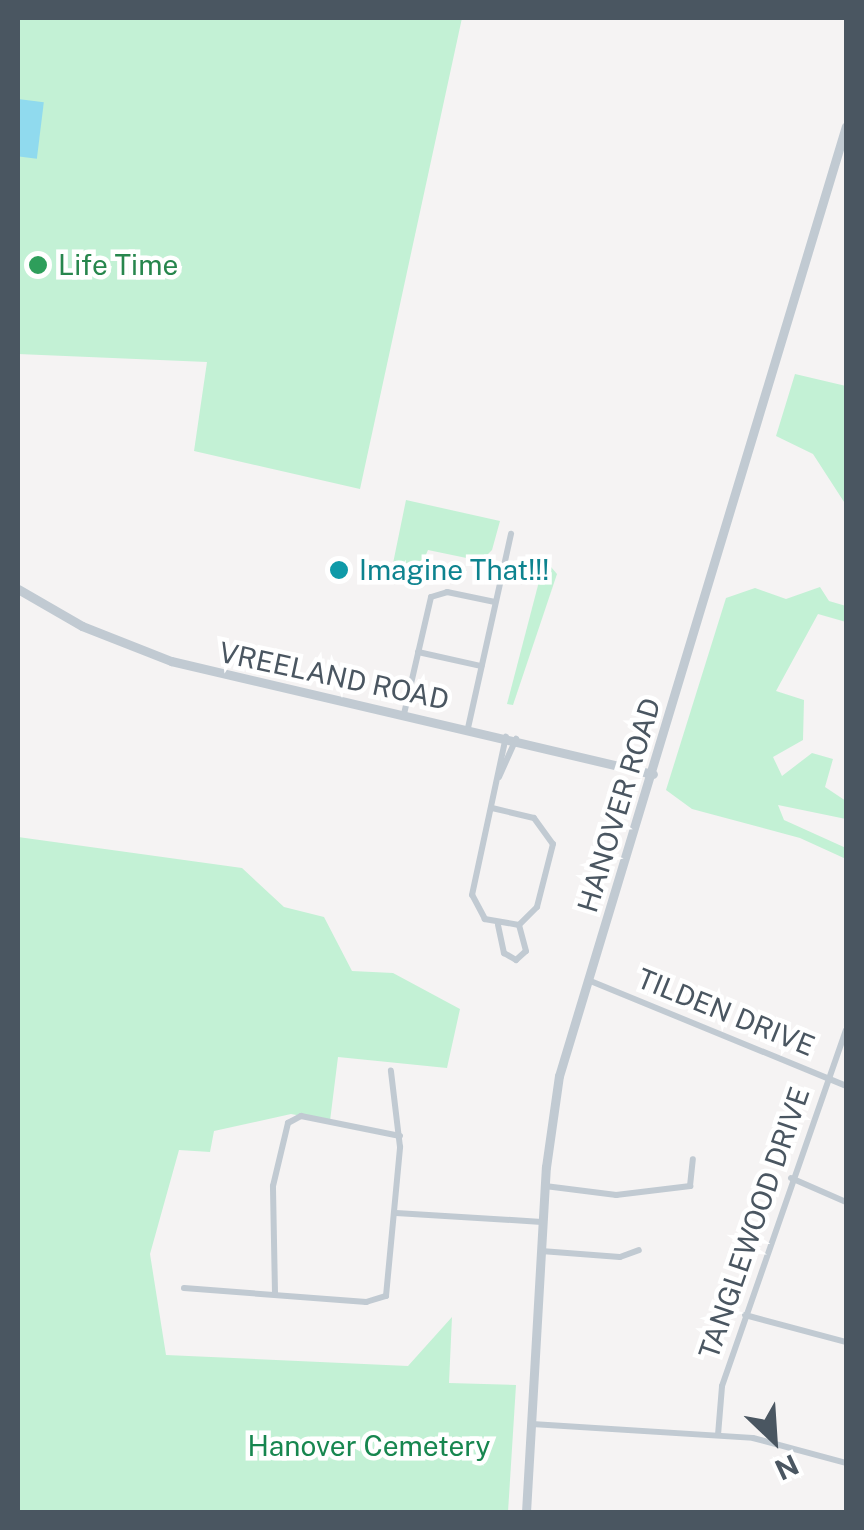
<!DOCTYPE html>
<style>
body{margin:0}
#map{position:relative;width:864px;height:1530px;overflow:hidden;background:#f5f3f3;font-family:"Public Sans",sans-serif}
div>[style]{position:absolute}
.green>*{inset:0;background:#c3f1d5}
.water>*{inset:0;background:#90daee;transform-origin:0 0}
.minor>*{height:6px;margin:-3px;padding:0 3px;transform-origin:3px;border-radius:3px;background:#c1cad2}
.tertiary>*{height:9px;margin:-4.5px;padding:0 4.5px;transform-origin:4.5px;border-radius:4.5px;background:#c1cad2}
.dots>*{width:28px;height:28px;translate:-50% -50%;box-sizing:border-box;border:5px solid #fff;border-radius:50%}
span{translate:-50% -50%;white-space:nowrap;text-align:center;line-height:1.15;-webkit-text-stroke:9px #fff;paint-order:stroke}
.leisure-label{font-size:28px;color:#27864d}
.left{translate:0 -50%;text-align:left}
.culture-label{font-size:28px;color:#0d838f}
.street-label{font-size:28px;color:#4a5661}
.park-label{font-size:28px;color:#17864f}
.frame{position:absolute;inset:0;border:20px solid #4a5661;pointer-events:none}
.north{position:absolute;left:724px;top:1390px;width:100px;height:100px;-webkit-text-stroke:8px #fff;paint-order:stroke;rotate:155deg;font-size:28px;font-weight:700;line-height:40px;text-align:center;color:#4a5661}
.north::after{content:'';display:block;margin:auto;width:35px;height:45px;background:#4a5661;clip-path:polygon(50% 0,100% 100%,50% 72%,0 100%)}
</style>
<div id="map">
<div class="green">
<div style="clip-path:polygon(18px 18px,462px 18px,360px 489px,194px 451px,207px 362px,18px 354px)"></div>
<div style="clip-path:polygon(795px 374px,846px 386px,846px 505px,813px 454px,776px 436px)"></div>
<div style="clip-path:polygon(406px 500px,500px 521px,492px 550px,481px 561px,428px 550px,416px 577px,390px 578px)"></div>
<div style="clip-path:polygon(551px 567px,557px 574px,513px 705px,507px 704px,542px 570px)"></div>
<div style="clip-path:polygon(820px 587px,829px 601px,846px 606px,846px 622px,818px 614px,776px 691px,804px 700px,803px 740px,773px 757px,782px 776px,812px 753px,833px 759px,825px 787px,846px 801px,846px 819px,778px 805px,784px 820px,846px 848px,846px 859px,800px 838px,692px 809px,666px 790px,726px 598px,755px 588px,786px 599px)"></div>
<div style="clip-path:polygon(18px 837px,242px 868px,284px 907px,324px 917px,352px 971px,393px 973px,460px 1009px,447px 1068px,338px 1057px,330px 1121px,291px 1114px,214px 1131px,210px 1152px,179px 1150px,150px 1254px,166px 1355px,408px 1366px,452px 1317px,449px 1383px,516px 1385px,508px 1512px,18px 1512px)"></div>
</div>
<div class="water">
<div style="left:18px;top:99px;width:26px;height:57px;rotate:7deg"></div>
</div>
<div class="minor">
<div style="left:418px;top:652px;width:65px;rotate:12.5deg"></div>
<div style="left:404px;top:714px;width:120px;rotate:-77deg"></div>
<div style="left:431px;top:597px;width:17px;rotate:-17deg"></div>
<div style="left:447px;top:592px;width:49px;rotate:11.8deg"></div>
<div style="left:468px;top:728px;width:199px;rotate:-77.5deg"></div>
<div style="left:499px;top:777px;width:42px;rotate:-65.9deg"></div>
<div style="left:492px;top:808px;width:43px;rotate:13.4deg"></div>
<div style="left:534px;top:818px;width:32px;rotate:54deg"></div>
<div style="left:553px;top:844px;width:65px;rotate:104.3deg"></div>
<div style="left:537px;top:907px;width:25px;rotate:135deg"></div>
<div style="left:519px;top:925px;width:35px;rotate:-170deg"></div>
<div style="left:485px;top:919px;width:27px;rotate:-118deg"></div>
<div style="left:472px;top:895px;width:162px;rotate:-77.9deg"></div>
<div style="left:498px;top:925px;width:29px;rotate:78deg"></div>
<div style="left:504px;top:953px;width:14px;rotate:30deg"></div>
<div style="left:516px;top:960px;width:13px;rotate:-42deg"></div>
<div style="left:526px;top:951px;width:27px;rotate:-105deg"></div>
<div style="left:588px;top:980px;width:279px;rotate:22.3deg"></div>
<div style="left:791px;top:1178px;width:60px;rotate:23.6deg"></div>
<div style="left:545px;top:1186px;width:72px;rotate:7.2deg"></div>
<div style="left:616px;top:1195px;width:75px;rotate:-6.9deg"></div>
<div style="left:690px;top:1186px;width:27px;rotate:-84deg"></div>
<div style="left:396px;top:1213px;width:146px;rotate:3.5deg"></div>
<div style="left:541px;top:1251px;width:79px;rotate:4.3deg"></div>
<div style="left:620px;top:1257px;width:20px;rotate:-20deg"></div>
<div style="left:184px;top:1288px;width:183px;rotate:4.4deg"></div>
<div style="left:366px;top:1302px;width:21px;rotate:-17deg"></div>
<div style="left:386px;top:1296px;width:150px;rotate:-84.6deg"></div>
<div style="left:400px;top:1147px;width:77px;rotate:-96.8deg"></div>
<div style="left:275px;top:1293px;width:107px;rotate:-91.1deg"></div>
<div style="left:273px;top:1186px;width:65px;rotate:-76.6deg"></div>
<div style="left:288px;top:1123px;width:15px;rotate:-28deg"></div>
<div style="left:301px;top:1116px;width:101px;rotate:11.4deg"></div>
<div style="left:745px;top:1315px;width:105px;rotate:15deg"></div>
<div style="left:532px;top:1424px;width:221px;rotate:3.6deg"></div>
<div style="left:753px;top:1438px;width:96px;rotate:15deg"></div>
<div style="left:718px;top:1435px;width:49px;rotate:-85.3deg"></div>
<div style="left:722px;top:1386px;width:377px;rotate:-70.8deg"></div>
</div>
<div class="tertiary">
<div style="left:18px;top:589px;width:74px;rotate:30deg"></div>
<div style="left:82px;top:626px;width:96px;rotate:21.5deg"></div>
<div style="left:171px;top:661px;width:495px;rotate:13.2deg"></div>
<div style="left:526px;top:1512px;width:346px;rotate:-86.7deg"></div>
<div style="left:546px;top:1167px;width:92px;rotate:-81.9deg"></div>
<div style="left:559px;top:1076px;width:992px;rotate:-73.19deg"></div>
</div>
<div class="dots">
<div style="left:38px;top:265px;background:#2e9e5b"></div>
<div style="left:339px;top:570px;background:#0f9aa8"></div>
</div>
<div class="leisure-label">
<span class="left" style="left:58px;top:265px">Life Time</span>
</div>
<div class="culture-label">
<span class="left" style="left:359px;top:570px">Imagine That!!!</span>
</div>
<div class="street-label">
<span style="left:334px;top:676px;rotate:12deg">VREELAND ROAD</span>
<span style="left:619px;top:805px;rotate:-73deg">HANOVER ROAD</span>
<span style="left:726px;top:1012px;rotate:22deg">TILDEN DRIVE</span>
<span style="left:754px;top:1223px;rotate:-71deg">TANGLEWOOD DRIVE</span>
</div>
<div class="park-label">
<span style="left:369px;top:1446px">Hanover Cemetery</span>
</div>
<div class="frame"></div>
<div class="north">N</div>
</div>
